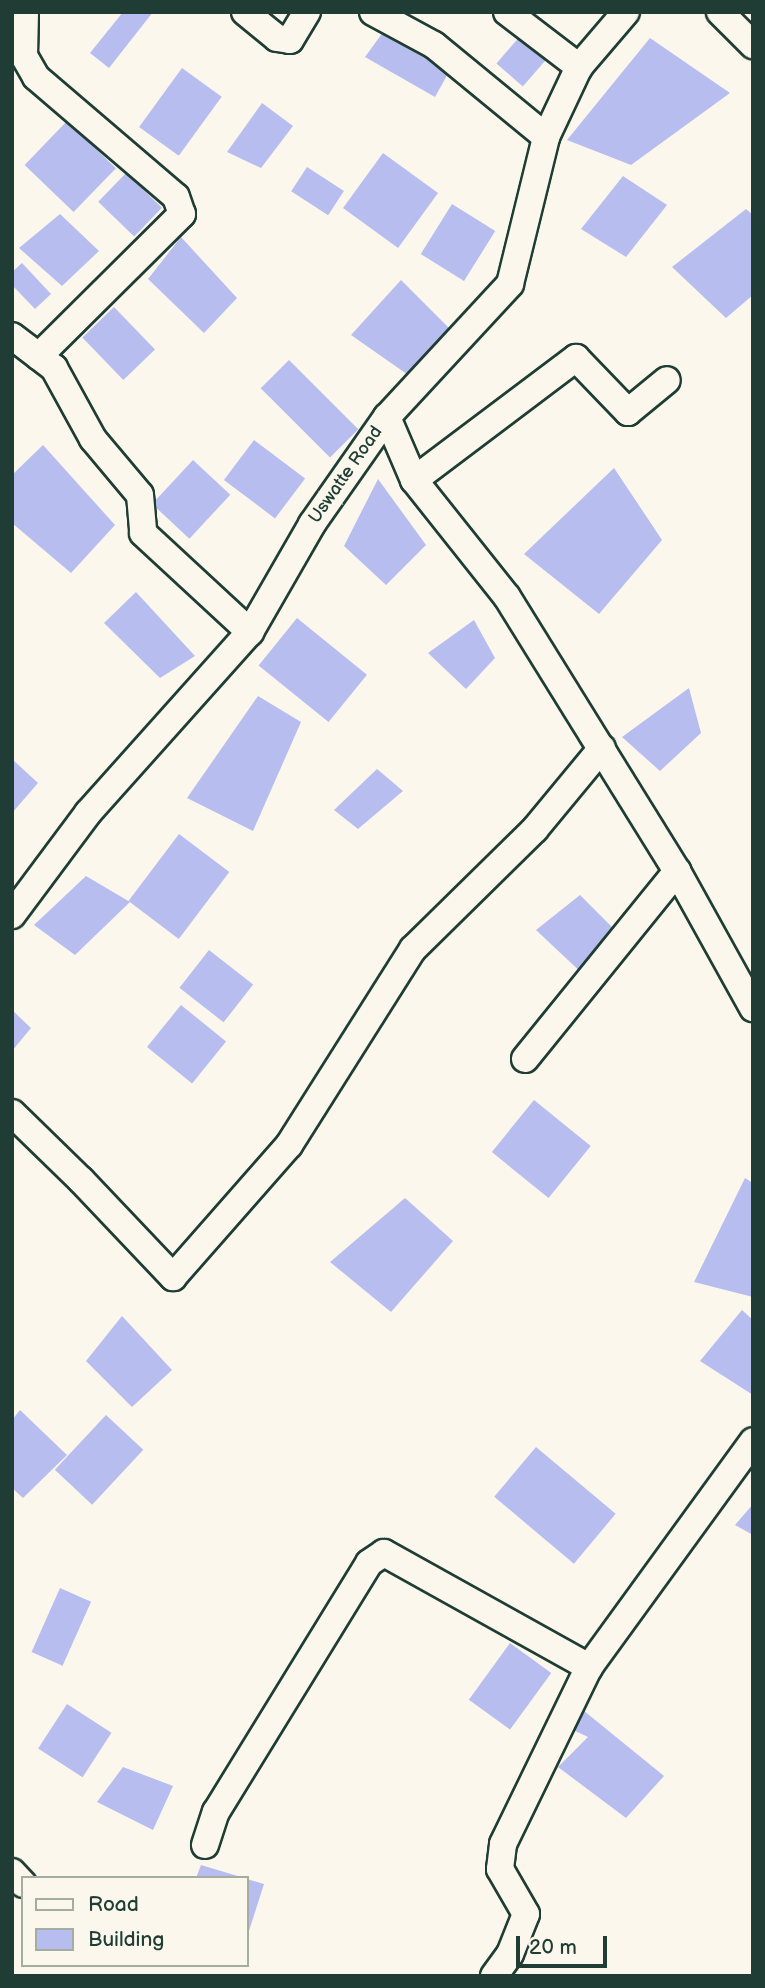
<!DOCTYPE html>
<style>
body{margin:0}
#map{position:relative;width:765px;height:1988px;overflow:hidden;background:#fbf7ec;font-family:"Balsamiq Sans",sans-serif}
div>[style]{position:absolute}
.building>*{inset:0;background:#b7beef;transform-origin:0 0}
.roads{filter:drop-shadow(2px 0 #1f3d34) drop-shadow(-2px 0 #1f3d34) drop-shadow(0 2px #1f3d34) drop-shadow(0 -2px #1f3d34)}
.minor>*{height:26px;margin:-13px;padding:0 13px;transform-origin:13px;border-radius:13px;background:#fbf7ec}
span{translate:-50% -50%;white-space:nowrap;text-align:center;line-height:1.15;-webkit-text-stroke:7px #fbf7ec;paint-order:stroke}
.street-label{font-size:18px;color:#1f3d34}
.frame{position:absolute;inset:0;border:14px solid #1f3d34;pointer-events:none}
.legend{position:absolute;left:21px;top:1876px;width:228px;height:91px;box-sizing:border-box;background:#fbf7ec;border:2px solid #a3ada2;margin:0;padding:9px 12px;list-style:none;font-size:21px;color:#1f3d34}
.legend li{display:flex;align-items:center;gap:14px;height:35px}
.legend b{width:35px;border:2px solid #a3ada2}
.scale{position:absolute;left:516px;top:1936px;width:91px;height:32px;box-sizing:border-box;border:4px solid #1f3d34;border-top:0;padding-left:9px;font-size:21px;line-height:24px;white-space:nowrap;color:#1f3d34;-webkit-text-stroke:5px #fbf7ec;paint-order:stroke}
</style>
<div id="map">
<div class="building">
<div style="clip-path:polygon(123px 12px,153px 12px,109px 68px,90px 53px)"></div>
<div style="clip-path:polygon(386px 28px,450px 70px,435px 97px,365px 57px)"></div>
<div style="left:522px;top:34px;width:35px;height:39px;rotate:41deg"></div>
<div style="clip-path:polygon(650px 38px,730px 93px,631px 165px,567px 140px)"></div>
<div style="left:182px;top:68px;width:49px;height:73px;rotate:36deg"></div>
<div style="clip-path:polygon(262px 103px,293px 126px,261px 168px,227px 152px)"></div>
<div style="left:67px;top:121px;width:68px;height:61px;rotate:44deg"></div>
<div style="left:383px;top:153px;width:68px;height:68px;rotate:36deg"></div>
<div style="left:307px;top:167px;width:44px;height:29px;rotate:33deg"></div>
<div style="left:126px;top:173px;width:50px;height:40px;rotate:44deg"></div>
<div style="clip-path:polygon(623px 176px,667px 205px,626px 257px,581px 229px)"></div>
<div style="left:452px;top:204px;width:51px;height:59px;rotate:32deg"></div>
<div style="clip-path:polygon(746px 209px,753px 215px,753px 295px,726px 318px,672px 267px)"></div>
<div style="clip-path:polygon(60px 214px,99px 251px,62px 286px,19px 248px)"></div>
<div style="clip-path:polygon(181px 237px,237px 298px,204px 333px,148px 279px)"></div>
<div style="clip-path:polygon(22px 263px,51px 294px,35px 309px,12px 285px,12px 272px)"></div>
<div style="clip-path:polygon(401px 280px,452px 331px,411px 377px,351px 335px)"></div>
<div style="left:114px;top:307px;width:59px;height:44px;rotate:46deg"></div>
<div style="left:289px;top:360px;width:98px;height:40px;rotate:45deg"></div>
<div style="left:254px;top:440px;width:64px;height:50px;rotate:37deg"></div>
<div style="clip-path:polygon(43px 445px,115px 525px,71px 573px,12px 523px,12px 475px)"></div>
<div style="left:193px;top:460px;width:51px;height:60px;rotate:43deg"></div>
<div style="clip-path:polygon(614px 468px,662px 540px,599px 614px,524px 554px)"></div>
<div style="clip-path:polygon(378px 479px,426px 545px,386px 585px,344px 546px)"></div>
<div style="clip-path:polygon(136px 592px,195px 656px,160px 678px,104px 623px)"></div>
<div style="left:297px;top:618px;width:90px;height:61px;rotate:39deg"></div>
<div style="clip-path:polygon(474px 620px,495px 658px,466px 689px,428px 653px)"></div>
<div style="clip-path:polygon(689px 688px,701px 733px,660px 771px,622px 737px)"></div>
<div style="clip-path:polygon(258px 696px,301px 722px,253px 831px,187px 798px)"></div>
<div style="clip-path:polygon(12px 759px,38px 783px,12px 813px)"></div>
<div style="clip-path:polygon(377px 769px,403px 791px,358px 829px,334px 810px)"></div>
<div style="left:179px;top:834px;width:63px;height:84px;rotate:37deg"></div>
<div style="clip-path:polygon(86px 876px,130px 902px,75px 955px,34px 925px)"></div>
<div style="clip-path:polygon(580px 895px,620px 935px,586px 977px,536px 930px)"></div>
<div style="left:209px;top:950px;width:56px;height:48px;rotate:38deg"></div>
<div style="left:181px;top:1005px;width:58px;height:54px;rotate:39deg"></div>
<div style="clip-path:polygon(12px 1010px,31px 1028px,12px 1051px)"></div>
<div style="left:534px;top:1100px;width:73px;height:67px;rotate:39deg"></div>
<div style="clip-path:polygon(745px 1178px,753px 1183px,753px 1297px,694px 1282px)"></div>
<div style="clip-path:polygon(405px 1198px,453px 1241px,391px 1312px,330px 1262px)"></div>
<div style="clip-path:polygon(742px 1310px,753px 1320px,753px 1395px,700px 1361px)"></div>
<div style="clip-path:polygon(122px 1316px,172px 1370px,132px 1407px,86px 1361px)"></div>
<div style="clip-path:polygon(20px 1410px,67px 1455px,23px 1498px,12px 1488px,12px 1420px)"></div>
<div style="left:106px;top:1415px;width:51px;height:75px;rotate:43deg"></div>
<div style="left:536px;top:1447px;width:104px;height:65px;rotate:40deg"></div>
<div style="clip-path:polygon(753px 1504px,753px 1535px,735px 1525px)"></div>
<div style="left:60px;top:1588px;width:34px;height:70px;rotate:24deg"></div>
<div style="left:510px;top:1643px;width:51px;height:70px;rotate:36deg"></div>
<div style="left:67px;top:1704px;width:53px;height:53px;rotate:33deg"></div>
<div style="clip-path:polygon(578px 1706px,664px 1776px,626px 1818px,558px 1767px,588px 1737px,567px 1727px)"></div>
<div style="clip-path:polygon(123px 1767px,173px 1786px,153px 1830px,97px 1802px)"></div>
<div style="clip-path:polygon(201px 1865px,241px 1877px,241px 1878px,196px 1878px)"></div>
<div style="clip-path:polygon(247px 1879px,264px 1884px,247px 1937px)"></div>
</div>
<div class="roads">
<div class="minor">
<div style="left:25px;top:12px;width:44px;rotate:91.3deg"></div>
<div style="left:24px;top:56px;width:24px;rotate:60deg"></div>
<div style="left:36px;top:77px;width:184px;rotate:40.6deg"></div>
<div style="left:176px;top:197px;width:18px;rotate:71deg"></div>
<div style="left:182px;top:214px;width:202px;rotate:135.2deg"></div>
<div style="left:245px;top:12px;width:41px;rotate:39.1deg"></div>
<div style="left:277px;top:38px;width:13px;rotate:9deg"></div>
<div style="left:290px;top:40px;width:33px;rotate:-59deg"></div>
<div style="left:373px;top:12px;width:69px;rotate:28.4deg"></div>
<div style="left:434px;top:45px;width:145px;rotate:39.4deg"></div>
<div style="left:507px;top:12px;width:91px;rotate:37.4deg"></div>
<div style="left:720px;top:12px;width:47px;rotate:45deg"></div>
<div style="left:12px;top:336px;width:53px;rotate:37.3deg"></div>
<div style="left:54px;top:368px;width:81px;rotate:61.2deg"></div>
<div style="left:93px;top:439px;width:73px;rotate:50deg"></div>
<div style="left:140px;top:495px;width:38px;rotate:85deg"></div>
<div style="left:143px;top:533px;width:146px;rotate:42.8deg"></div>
<div style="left:387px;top:417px;width:69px;rotate:66.8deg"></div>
<div style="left:414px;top:480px;width:149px;rotate:51.5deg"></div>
<div style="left:507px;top:597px;width:322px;rotate:58.2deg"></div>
<div style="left:677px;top:871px;width:157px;rotate:61deg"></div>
<div style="left:414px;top:480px;width:203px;rotate:-37deg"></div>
<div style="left:576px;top:358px;width:75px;rotate:46.1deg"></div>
<div style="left:628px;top:412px;width:50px;rotate:-39.4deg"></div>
<div style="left:12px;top:915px;width:127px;rotate:-53.3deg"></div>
<div style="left:88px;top:813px;width:243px;rotate:-48.2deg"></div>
<div style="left:250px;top:632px;width:125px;rotate:-60.1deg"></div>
<div style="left:312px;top:524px;width:131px;rotate:-55deg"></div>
<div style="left:387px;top:417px;width:181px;rotate:-47.2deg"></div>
<div style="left:510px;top:284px;width:151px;rotate:-76.2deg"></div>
<div style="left:546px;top:137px;width:77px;rotate:-64.8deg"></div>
<div style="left:579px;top:67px;width:72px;rotate:-49.5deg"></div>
<div style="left:525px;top:1059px;width:242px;rotate:-51deg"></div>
<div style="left:12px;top:1113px;width:96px;rotate:44.2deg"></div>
<div style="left:81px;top:1180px;width:134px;rotate:46.5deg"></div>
<div style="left:173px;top:1277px;width:176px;rotate:-48.7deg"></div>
<div style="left:289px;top:1145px;width:232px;rotate:-57.7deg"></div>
<div style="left:413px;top:949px;width:171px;rotate:-44.5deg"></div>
<div style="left:535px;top:829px;width:105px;rotate:-50.4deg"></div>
<div style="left:205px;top:1845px;width:35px;rotate:-72deg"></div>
<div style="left:216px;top:1812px;width:292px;rotate:-58.4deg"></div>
<div style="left:369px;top:1563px;width:18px;rotate:-34deg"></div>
<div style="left:384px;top:1553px;width:235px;rotate:29.1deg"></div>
<div style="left:589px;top:1667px;width:279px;rotate:-54deg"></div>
<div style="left:12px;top:1872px;width:16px;rotate:47deg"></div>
<div style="left:494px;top:1976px;width:27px;rotate:-54deg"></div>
<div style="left:510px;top:1954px;width:43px;rotate:-68.2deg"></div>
<div style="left:526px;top:1914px;width:52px;rotate:-120deg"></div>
<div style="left:500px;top:1869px;width:25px;rotate:-83deg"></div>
<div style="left:503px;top:1844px;width:197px;rotate:-64.1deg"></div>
</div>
</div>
<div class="street-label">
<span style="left:346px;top:475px;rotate:-55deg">Uswatte Road</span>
</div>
<div class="frame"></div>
<ul class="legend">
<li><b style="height:9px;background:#fbf7ec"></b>Road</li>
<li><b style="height:19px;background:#b7beef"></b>Building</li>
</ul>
<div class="scale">20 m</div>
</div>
